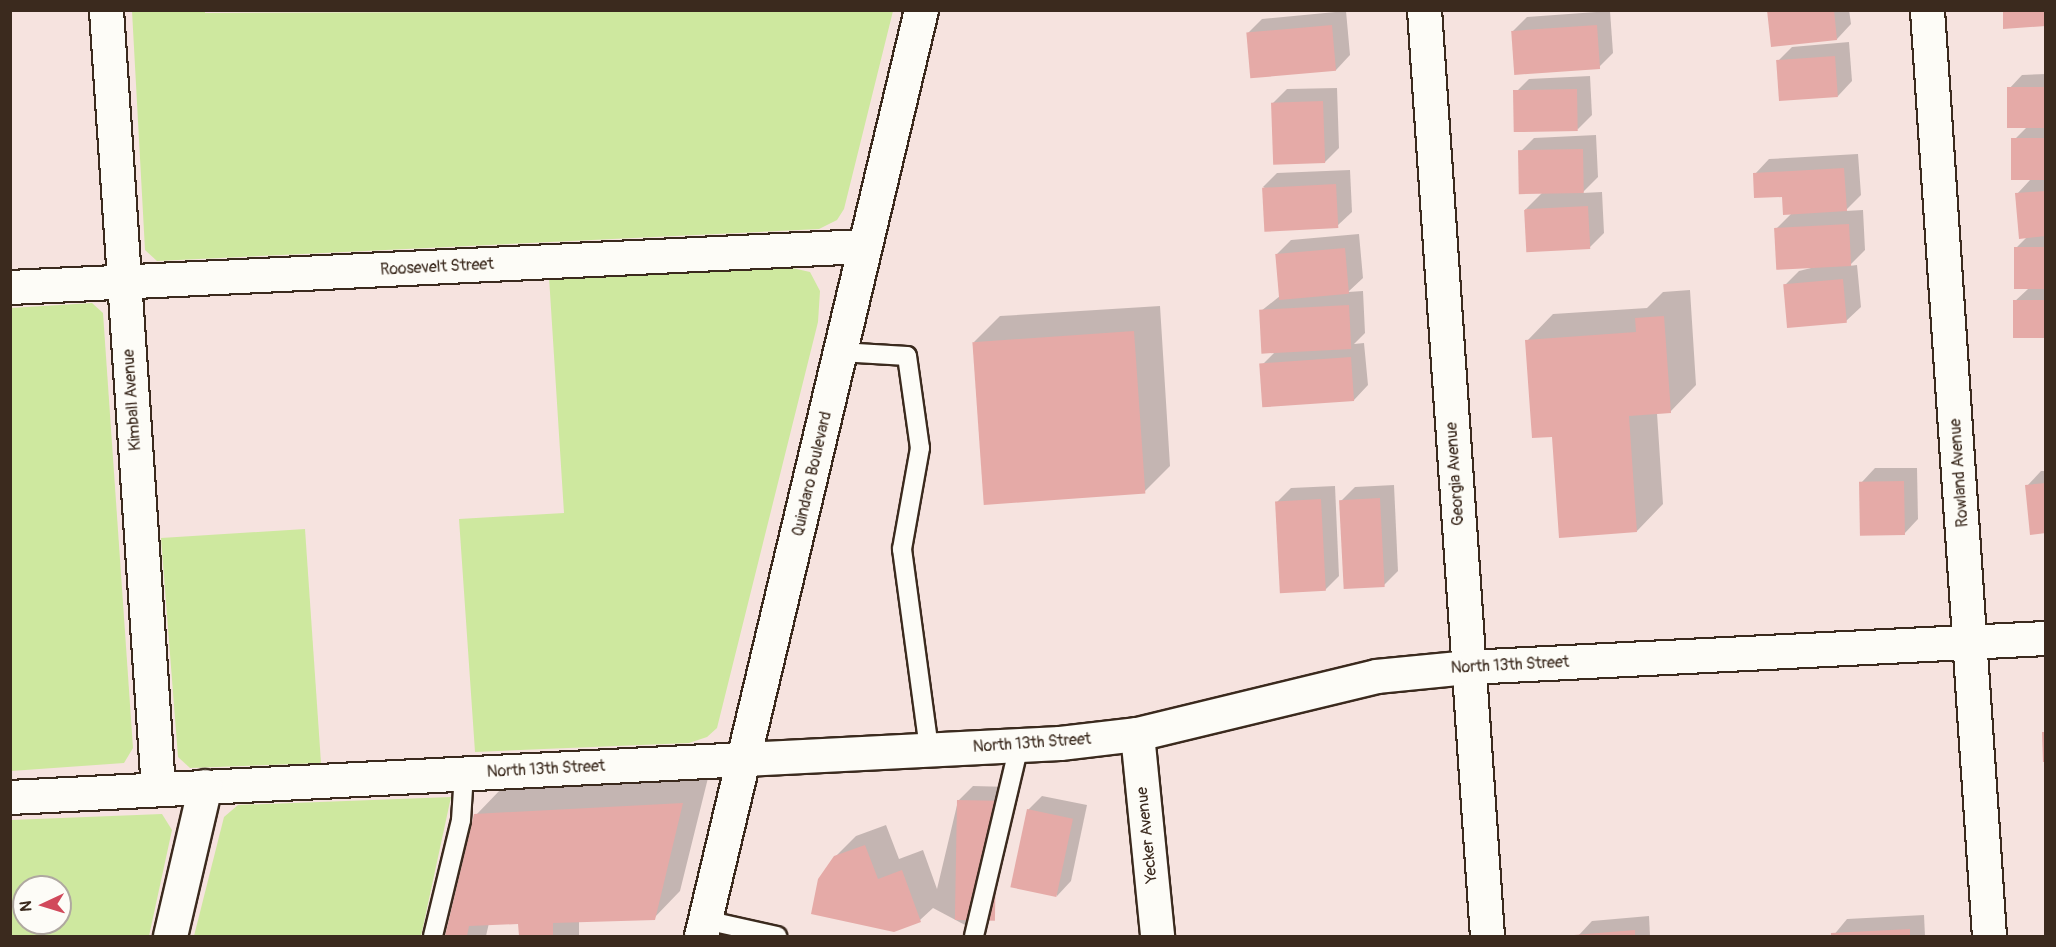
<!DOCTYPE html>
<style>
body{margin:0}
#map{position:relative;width:2056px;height:947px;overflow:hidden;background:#f6e3df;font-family:Pangolin,sans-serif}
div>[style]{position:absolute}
.green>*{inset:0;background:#cee89f}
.shadow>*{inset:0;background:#0003}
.building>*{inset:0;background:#e5aaa7;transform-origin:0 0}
.roads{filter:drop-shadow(2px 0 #3b2a1e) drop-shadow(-2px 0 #3b2a1e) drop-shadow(0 2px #3b2a1e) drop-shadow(0 -2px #3b2a1e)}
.service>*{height:18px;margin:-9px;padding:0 9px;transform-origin:9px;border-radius:9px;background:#fdfcf7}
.minor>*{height:33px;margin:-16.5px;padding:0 16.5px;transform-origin:16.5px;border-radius:16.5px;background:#fdfcf7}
.tertiary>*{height:33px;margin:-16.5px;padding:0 16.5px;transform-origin:16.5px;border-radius:16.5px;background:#fdfcf7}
.secondary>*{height:33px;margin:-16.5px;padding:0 16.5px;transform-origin:16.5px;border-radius:16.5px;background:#fdfcf7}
span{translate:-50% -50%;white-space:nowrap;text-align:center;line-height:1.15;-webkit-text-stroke:5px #fdfcf7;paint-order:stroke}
.street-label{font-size:16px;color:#3b2a1e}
.frame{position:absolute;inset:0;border:12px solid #3b2a1e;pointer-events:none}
.north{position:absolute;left:12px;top:875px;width:60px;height:60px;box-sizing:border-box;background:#fdfcf7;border:2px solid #afa8a0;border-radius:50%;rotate:266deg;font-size:16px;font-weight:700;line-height:24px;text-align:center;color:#3b2a1e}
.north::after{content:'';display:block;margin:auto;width:21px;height:27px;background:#d1495b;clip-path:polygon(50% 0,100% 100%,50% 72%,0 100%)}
</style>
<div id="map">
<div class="green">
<div style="clip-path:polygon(205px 11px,205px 13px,893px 11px,844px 209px,837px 220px,819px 229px,157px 261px,145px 250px,132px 11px)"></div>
<div style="clip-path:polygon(788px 267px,810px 272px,820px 291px,818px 322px,717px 728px,707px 737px,689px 743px,475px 752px,459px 519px,564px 513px,549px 277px)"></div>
<div style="clip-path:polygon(92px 303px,103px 313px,133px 748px,124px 763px,11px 771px,11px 308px)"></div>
<div style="clip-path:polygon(305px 529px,321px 763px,190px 768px,178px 757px,161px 538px)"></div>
<div style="clip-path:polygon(451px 797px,421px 936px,194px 936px,224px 817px,238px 805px)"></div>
<div style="clip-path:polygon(evenodd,162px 814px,172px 830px,149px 936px,11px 936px,11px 820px,162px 814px,24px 887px,60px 887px,60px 923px,24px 923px,24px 887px)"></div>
</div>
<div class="shadow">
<div style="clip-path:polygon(1769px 10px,1849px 10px,1851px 24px,1837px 39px)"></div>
<div style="clip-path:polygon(1346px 11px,1350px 55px,1336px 70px,1248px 33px,1262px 19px)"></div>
<div style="clip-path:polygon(1610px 11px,1613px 53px,1599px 67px,1513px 31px,1527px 17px)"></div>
<div style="clip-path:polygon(1849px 42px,1852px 81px,1838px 96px,1778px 61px,1792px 47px)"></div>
<div style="clip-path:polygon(2046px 74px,2046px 337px,2014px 302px,2028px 289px,2015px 249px,2028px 236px,2017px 194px,2030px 180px,2012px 142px,2026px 128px,2008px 90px,2022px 75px)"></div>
<div style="clip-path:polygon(1590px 76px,1592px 115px,1578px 129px,1515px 93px,1529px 79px)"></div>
<div style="clip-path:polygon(1337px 88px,1339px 148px,1325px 162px,1272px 104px,1287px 89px)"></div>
<div style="clip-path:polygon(1596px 135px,1598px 177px,1582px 193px,1602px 192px,1604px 233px,1589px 248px,1526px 209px,1542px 193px,1519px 153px,1534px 138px)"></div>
<div style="clip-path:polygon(1858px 154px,1861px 195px,1845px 211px,1863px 210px,1865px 250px,1849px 266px,1857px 265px,1861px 307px,1846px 321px,1785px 285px,1799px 271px,1819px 266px,1776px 229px,1792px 213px,1783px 195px,1755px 174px,1769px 159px)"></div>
<div style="clip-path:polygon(1350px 170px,1352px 212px,1337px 226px,1263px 187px,1277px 173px)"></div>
<div style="clip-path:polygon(1359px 234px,1363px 278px,1348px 292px,1363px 291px,1365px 333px,1354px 344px,1364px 343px,1368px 385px,1354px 400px,1261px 366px,1275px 352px,1261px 311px,1280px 296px,1277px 254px,1291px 240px)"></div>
<div style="clip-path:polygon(1690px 290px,1696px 385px,1670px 412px,1657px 413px,1663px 504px,1637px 531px,1553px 435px,1527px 341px,1553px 314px,1647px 308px,1663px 292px)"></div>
<div style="clip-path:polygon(1160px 306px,1170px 466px,1144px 492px,974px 342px,1000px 316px)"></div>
<div style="clip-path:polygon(1875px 468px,1917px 468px,1918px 519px,1904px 534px,1861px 483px)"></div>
<div style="clip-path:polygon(2041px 471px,2046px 471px,2046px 532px,2027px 486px)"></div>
<div style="clip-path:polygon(1394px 485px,1398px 571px,1384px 585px,1341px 501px,1355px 487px)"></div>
<div style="clip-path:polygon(1335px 486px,1339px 576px,1325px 590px,1277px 502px,1291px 488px)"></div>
<div style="clip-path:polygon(708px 778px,680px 891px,654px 918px,579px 920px,579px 936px,520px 936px,520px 922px,489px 923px,486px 936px,446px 936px,476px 815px,502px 788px)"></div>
<div style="clip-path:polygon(973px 786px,1010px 787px,980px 910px,965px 925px,933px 908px,920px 920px,835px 857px,856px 836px,886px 825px,899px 859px,923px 850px,937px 889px,958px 801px)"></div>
<div style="clip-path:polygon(1042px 796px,1087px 805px,1071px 881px,1057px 896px,1028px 810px)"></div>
<div style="clip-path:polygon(1924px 915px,1925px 936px,1833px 936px,1847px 919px)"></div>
<div style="clip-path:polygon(1649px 916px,1650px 936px,1578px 936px,1592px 921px)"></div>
</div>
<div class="building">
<div style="clip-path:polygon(1767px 10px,1834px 10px,1837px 40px,1771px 47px)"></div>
<div style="clip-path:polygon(2003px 10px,2046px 10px,2046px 26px,2003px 29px)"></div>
<div style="left:1332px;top:25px;width:46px;height:86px;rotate:85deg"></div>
<div style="left:1597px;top:25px;width:44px;height:86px;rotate:86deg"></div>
<div style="left:1835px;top:56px;width:41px;height:59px;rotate:86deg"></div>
<div style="left:2046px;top:87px;width:41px;height:39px;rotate:90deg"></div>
<div style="left:1577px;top:89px;width:42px;height:64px;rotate:89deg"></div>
<div style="left:1323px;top:101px;width:62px;height:52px;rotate:88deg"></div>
<div style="left:2046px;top:138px;width:42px;height:35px;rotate:90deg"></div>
<div style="left:1583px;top:149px;width:44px;height:65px;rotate:89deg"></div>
<div style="clip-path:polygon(1844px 168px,1847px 211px,1783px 215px,1782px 197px,1754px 198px,1753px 173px)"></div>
<div style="left:1336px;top:184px;width:44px;height:74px;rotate:87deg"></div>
<div style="clip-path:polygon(2046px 191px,2046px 236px,2019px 239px,2015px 193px)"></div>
<div style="left:1588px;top:206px;width:43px;height:64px;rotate:87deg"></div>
<div style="left:1849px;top:224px;width:42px;height:75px;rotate:87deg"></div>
<div style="left:2046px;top:247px;width:42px;height:32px;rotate:90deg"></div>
<div style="left:1345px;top:248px;width:46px;height:70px;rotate:85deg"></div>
<div style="left:1843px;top:279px;width:44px;height:60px;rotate:85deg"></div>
<div style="left:2046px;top:300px;width:38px;height:33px;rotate:90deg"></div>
<div style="left:1349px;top:305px;width:44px;height:90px;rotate:87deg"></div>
<div style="clip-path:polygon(1664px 316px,1671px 413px,1629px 416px,1637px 532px,1559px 538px,1552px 437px,1532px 438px,1525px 340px,1636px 332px,1635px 318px)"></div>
<div style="left:1134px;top:331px;width:163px;height:162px;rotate:86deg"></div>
<div style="left:1351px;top:357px;width:44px;height:92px;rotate:86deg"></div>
<div style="left:1904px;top:481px;width:54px;height:45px;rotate:89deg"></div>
<div style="clip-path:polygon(2046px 483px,2046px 533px,2030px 535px,2025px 485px)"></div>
<div style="left:1380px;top:498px;width:89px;height:41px;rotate:87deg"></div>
<div style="left:1321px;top:499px;width:92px;height:46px;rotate:87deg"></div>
<div style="clip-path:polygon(2042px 732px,2046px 732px,2046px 762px,2043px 762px)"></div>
<div style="left:957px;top:800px;width:40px;height:120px;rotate:1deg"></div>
<div style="clip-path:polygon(683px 803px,655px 920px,553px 923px,553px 936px,519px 936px,518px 924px,469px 926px,467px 936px,445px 936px,474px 814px)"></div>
<div style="left:1027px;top:809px;width:47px;height:80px;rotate:12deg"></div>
<div style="clip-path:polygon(865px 845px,878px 879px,902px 870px,921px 922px,894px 932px,811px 914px,818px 879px,834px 856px)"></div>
<div style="clip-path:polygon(1910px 929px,1910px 936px,1831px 936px,1831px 933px)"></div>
<div style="clip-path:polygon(1635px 930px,1635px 936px,1574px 936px,1574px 935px)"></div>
</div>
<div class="roads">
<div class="service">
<div style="left:840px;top:352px;width:67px;rotate:3.4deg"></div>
<div style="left:907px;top:356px;width:93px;rotate:82deg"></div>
<div style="left:920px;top:448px;width:103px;rotate:100.1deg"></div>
<div style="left:902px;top:549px;width:203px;rotate:82.3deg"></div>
<div style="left:705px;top:920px;width:74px;rotate:12.5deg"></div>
<div style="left:433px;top:936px;width:119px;rotate:-76.4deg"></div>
<div style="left:461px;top:820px;width:47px;rotate:-86.3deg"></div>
<div style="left:974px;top:936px;width:196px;rotate:-76.7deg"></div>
</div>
<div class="minor">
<div style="left:106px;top:10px;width:781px;rotate:86.18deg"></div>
<div style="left:1424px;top:10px;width:928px;rotate:86.11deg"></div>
<div style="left:1927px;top:10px;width:928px;rotate:86.17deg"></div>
<div style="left:10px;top:287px;width:855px;rotate:-2.75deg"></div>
<div style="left:1137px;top:734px;width:203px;rotate:84.3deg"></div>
<div style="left:10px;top:797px;width:735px;rotate:-2.96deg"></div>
<div style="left:170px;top:936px;width:154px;rotate:-76.9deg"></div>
</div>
<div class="tertiary">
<div style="left:744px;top:759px;width:316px;rotate:-2.9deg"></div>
<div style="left:1060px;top:743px;width:78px;rotate:-6.7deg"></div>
<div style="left:1137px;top:734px;width:246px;rotate:-13.6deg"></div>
<div style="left:1376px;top:676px;width:91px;rotate:-5.6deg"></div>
<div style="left:1467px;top:667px;width:580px;rotate:-2.87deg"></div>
</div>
<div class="secondary">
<div style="left:701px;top:936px;width:952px;rotate:-76.64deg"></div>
</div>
</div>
<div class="street-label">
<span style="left:437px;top:267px;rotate:-3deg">Roosevelt Street</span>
<span style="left:132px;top:400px;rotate:-94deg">Kimball Avenue</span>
<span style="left:1959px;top:473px;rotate:-94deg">Rowland Avenue</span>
<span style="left:812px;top:474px;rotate:-77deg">Quindaro Boulevard</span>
<span style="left:1455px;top:474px;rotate:-94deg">Georgia Avenue</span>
<span style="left:1510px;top:665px;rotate:-3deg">North 13th Street</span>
<span style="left:1032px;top:743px;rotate:-4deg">North 13th Street</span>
<span style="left:546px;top:769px;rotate:-3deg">North 13th Street</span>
<span style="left:1147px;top:835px;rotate:-96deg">Yecker Avenue</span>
</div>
<div class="frame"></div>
<div class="north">N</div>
</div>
